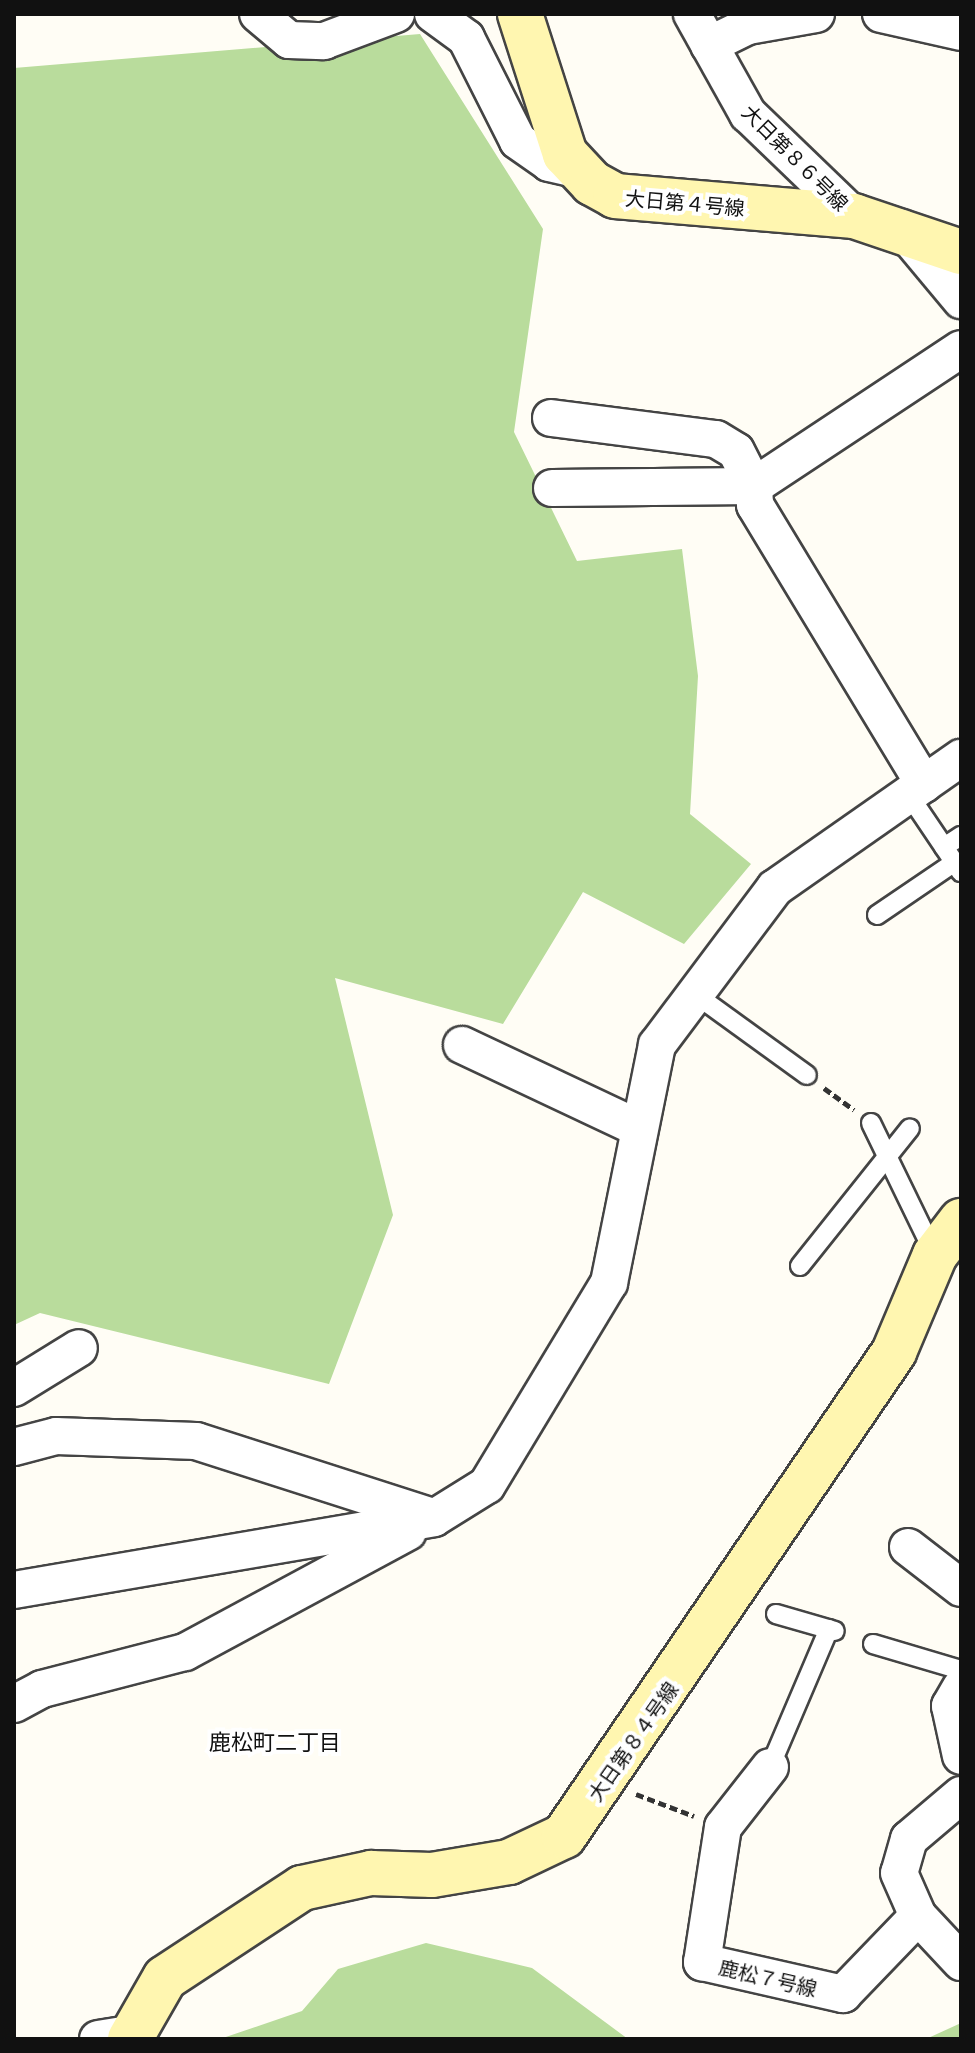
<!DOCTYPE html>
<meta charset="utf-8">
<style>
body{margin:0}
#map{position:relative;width:975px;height:2053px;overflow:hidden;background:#fffdf5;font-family:Georgia,"Noto Sans JP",serif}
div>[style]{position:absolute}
.forest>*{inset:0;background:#b9dc9c}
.path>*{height:5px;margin-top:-2.5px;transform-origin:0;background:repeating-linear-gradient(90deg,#333 0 8px,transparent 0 12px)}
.roads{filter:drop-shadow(2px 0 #444) drop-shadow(-2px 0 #444) drop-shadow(0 2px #444) drop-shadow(0 -2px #444)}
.lane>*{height:18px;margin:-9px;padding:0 9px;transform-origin:9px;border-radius:9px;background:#fff}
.street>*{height:36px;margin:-18px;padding:0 18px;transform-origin:18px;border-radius:18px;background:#fff}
.secondary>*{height:44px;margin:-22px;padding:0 22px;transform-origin:22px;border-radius:22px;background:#fff6b0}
span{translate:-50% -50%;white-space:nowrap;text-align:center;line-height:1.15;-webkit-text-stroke:8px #fff;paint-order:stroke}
.street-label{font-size:20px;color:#111}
.neighbourhood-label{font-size:22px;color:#111}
.frame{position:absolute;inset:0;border:16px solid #111;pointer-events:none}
</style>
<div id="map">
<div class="forest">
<div style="clip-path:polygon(420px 34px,543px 229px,514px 432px,577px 561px,682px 549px,698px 676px,690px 814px,751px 864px,684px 944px,583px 892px,503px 1024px,335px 978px,393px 1215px,329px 1384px,40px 1313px,14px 1325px,14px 68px)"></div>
<div style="clip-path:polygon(426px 1943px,532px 1968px,628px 2039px,220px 2039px,302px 2011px,338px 1969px)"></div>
<div style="clip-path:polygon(961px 2023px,961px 2039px,926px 2039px)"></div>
</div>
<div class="path">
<div style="left:824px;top:1088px;width:37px;rotate:36deg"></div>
<div style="left:636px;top:1794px;width:62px;rotate:20.8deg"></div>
</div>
<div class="roads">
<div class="lane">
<div style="left:909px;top:795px;width:93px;rotate:56deg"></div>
<div style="left:944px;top:847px;width:20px;rotate:-33deg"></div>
<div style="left:877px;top:915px;width:94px;rotate:-34.2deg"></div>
<div style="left:695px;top:994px;width:138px;rotate:35.9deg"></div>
<div style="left:871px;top:1123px;width:144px;rotate:64.1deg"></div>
<div style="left:800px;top:1266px;width:176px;rotate:-51.4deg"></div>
<div style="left:776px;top:1614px;width:61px;rotate:16.1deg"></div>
<div style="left:873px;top:1644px;width:92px;rotate:16.5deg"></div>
<div style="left:770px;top:1767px;width:150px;rotate:-66.9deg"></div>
</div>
<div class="street">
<div style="left:258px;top:14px;width:40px;rotate:40deg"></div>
<div style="left:289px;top:40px;width:35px;rotate:2deg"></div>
<div style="left:324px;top:41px;width:77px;rotate:-20.6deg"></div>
<div style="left:433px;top:14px;width:41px;rotate:36deg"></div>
<div style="left:466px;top:38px;width:115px;rotate:63.2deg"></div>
<div style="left:518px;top:141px;width:38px;rotate:35deg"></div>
<div style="left:549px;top:163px;width:28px;rotate:13deg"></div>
<div style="left:692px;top:14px;width:115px;rotate:60.8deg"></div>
<div style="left:748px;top:114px;width:147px;rotate:43.9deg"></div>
<div style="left:881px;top:14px;width:82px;rotate:12.7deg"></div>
<div style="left:709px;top:45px;width:43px;rotate:-26deg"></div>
<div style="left:748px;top:26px;width:69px;rotate:-10deg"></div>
<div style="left:901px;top:228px;width:94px;rotate:50.2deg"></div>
<div style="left:551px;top:418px;width:166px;rotate:7.3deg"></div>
<div style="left:716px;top:439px;width:23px;rotate:31deg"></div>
<div style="left:736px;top:451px;width:39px;rotate:63deg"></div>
<div style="left:754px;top:486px;width:202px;rotate:179.4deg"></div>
<div style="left:924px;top:784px;width:326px;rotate:-121.2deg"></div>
<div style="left:755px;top:505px;width:19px;rotate:-93deg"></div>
<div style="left:754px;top:486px;width:248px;rotate:-33.5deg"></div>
<div style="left:462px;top:1045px;width:195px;rotate:25.2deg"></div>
<div style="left:14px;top:1388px;width:76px;rotate:-31.6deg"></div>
<div style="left:14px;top:1447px;width:43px;rotate:-14.7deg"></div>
<div style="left:56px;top:1436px;width:140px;rotate:2deg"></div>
<div style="left:196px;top:1441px;width:245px;rotate:17.8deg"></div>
<div style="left:908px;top:1547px;width:67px;rotate:37.7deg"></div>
<div style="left:14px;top:1590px;width:426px;rotate:-9.7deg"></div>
<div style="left:434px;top:1518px;width:62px;rotate:-31.9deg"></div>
<div style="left:487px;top:1485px;width:236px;rotate:-58.9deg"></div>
<div style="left:609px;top:1283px;width:243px;rotate:-78.6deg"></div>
<div style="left:657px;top:1045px;width:196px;rotate:-53.1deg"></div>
<div style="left:775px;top:888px;width:227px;rotate:-35deg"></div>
<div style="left:961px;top:1687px;width:22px;rotate:120deg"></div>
<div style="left:950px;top:1706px;width:51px;rotate:77.6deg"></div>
<div style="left:14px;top:1704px;width:32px;rotate:-28deg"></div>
<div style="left:42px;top:1689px;width:148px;rotate:-14.5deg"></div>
<div style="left:185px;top:1652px;width:253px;rotate:-28.3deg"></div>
<div style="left:770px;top:1767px;width:76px;rotate:128.1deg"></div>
<div style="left:723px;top:1827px;width:137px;rotate:98.8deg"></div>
<div style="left:702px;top:1962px;width:145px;rotate:12.8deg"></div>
<div style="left:843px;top:1994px;width:108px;rotate:-46.1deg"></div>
<div style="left:961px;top:1795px;width:68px;rotate:139.8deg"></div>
<div style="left:909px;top:1839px;width:35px;rotate:106deg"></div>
<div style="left:899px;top:1873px;width:47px;rotate:66.2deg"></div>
<div style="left:918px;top:1916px;width:63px;rotate:46.9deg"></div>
<div style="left:98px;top:2039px;width:33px;rotate:-9deg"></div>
</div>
<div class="secondary">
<div style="left:520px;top:14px;width:147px;rotate:72.2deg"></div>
<div style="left:565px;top:154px;width:40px;rotate:47deg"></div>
<div style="left:592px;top:183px;width:26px;rotate:29deg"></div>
<div style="left:615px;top:196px;width:240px;rotate:4.8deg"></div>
<div style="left:854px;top:216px;width:113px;rotate:18.6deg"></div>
<div style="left:130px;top:2039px;width:70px;rotate:-60.2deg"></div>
<div style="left:165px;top:1978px;width:164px;rotate:-33.3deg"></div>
<div style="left:302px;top:1888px;width:71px;rotate:-12.3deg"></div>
<div style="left:371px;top:1873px;width:61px;rotate:1.9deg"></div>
<div style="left:432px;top:1875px;width:78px;rotate:-9.6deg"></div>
<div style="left:509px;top:1862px;width:61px;rotate:-25.3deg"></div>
<div style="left:564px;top:1836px;width:586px;rotate:-55.71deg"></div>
<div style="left:894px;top:1352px;width:105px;rotate:-67.1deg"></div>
<div style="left:935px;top:1255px;width:43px;rotate:-52.6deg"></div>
</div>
</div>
<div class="street-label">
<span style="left:796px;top:157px;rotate:45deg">大日第８６号線</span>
<span style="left:685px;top:202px;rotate:5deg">大日第４号線</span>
<span style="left:632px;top:1741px;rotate:-55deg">大日第８４号線</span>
<span style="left:768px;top:1977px;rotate:13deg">鹿松７号線</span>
</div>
<div class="neighbourhood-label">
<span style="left:275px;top:1741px">鹿松町二丁目</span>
</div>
<div class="frame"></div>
</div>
